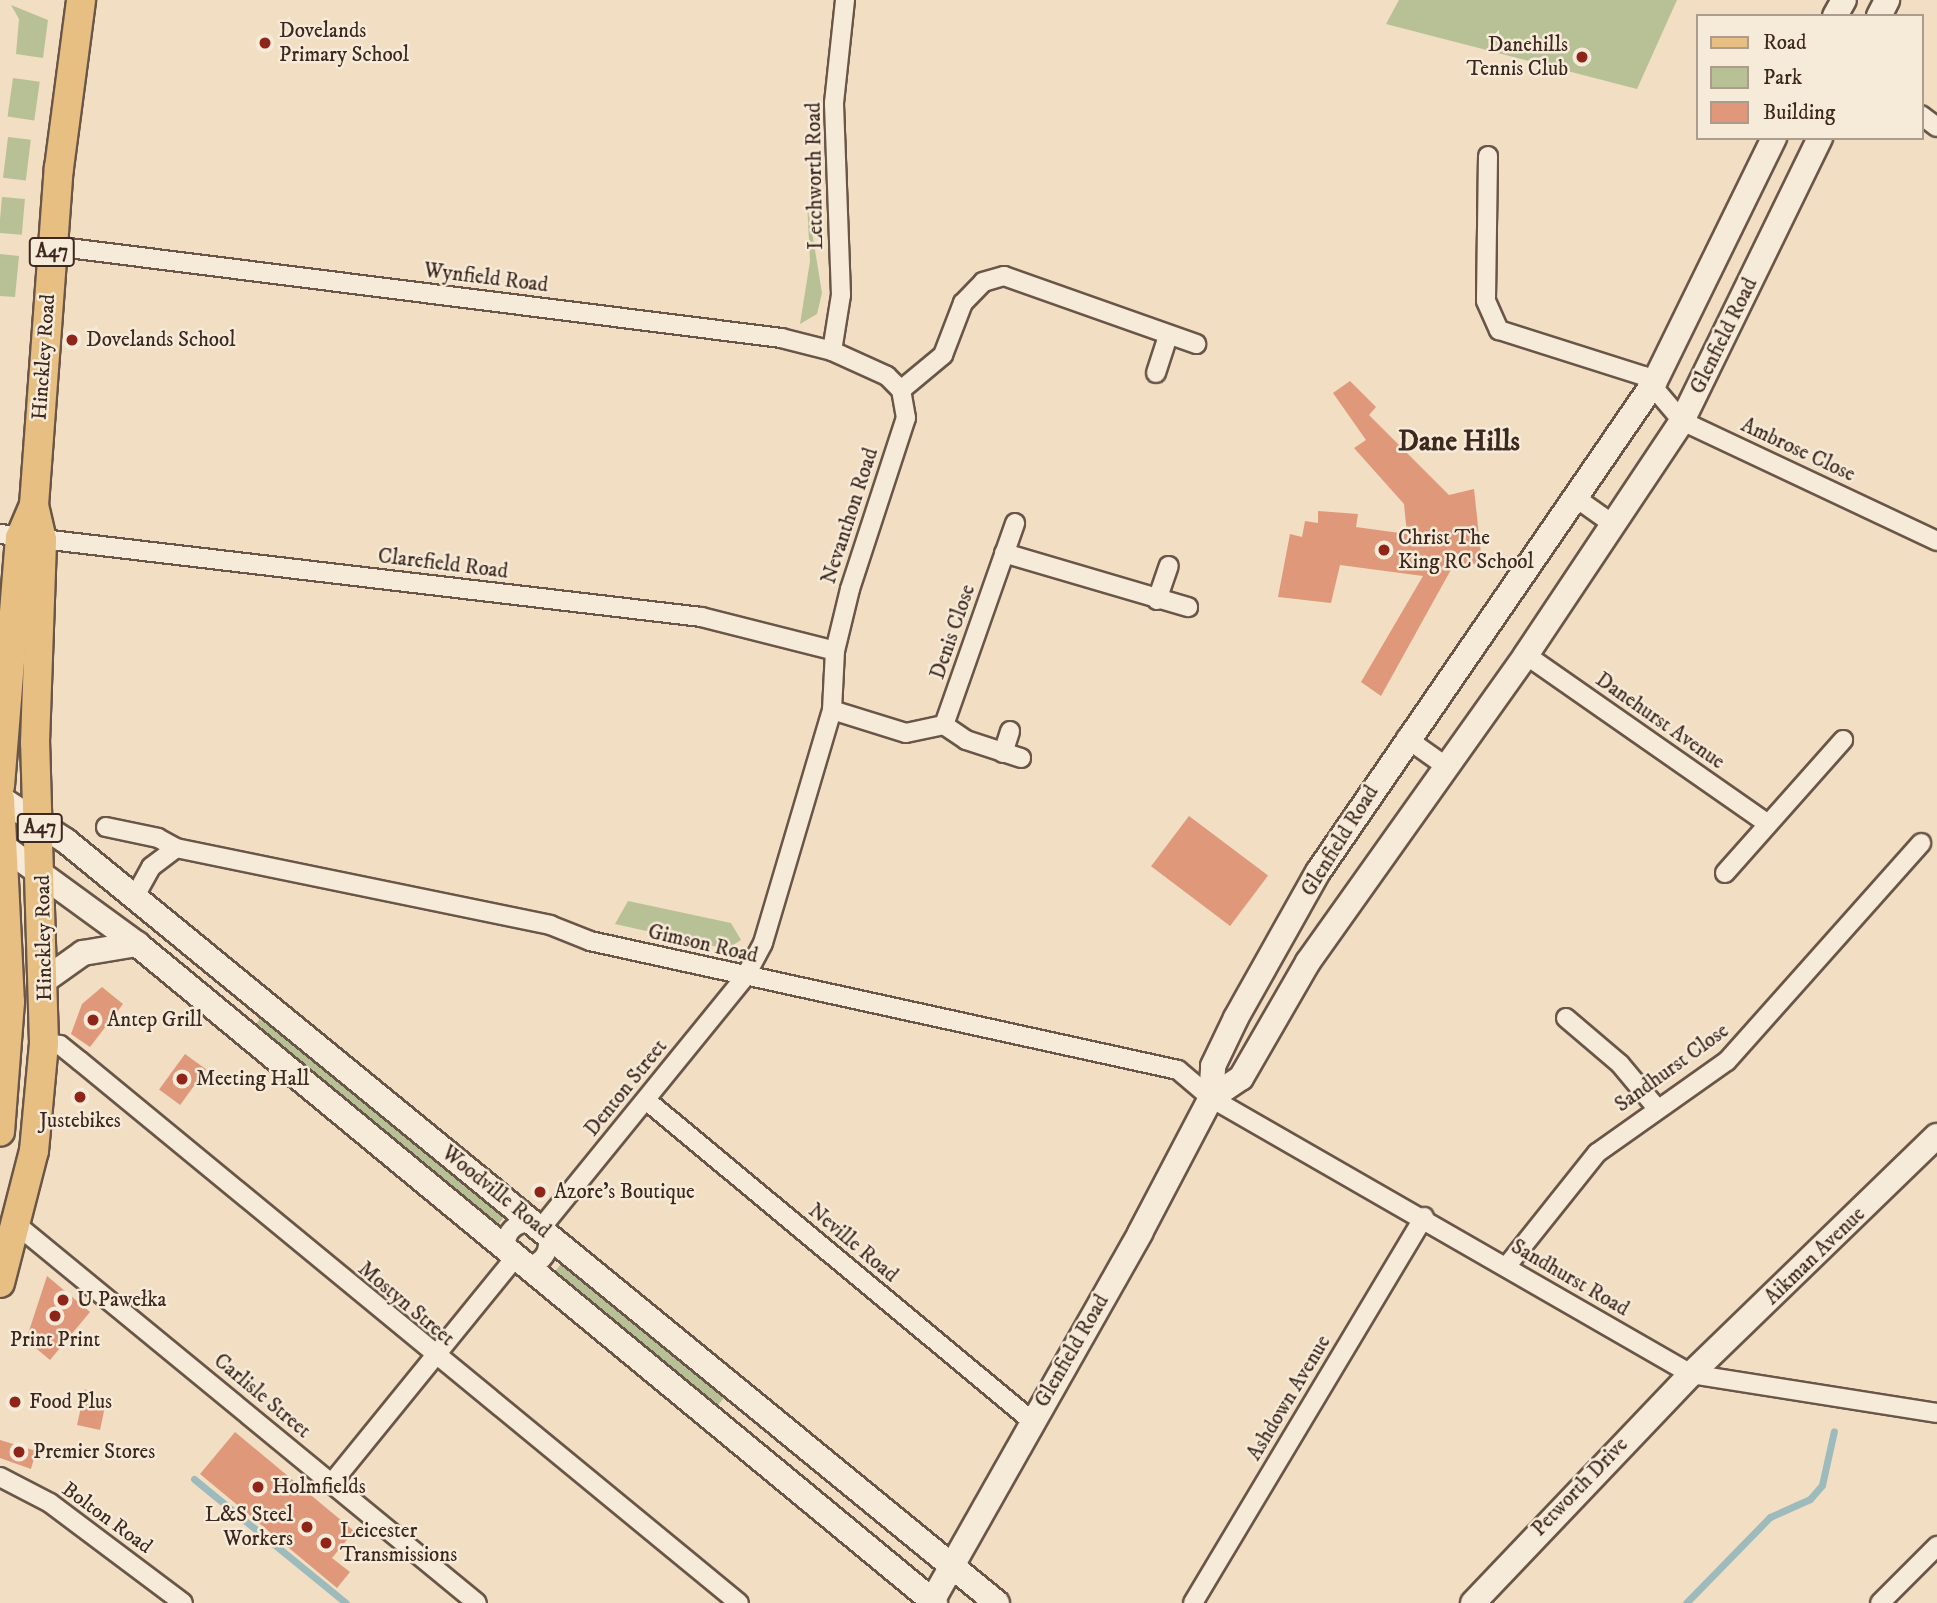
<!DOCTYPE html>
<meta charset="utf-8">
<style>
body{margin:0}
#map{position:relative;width:1937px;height:1603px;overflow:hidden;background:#f1dec3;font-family:"IM FELL DW Pica",serif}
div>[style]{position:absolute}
.green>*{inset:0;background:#b8c195;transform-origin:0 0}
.stream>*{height:7px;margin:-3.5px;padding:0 3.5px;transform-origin:3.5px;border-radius:3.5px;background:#9dbbbc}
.building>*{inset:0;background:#df997a;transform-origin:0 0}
.roads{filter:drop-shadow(2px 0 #6a5648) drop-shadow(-2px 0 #6a5648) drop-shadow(0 2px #6a5648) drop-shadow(0 -2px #6a5648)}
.street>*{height:18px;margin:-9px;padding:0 9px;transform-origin:9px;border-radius:9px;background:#f6ead8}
.street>.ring{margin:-9px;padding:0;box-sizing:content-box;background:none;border:18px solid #f6ead8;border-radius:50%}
.secondary>*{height:24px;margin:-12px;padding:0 12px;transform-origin:12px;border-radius:12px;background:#f6ead8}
.primary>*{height:28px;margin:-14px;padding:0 14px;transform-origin:14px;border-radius:14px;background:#e8bf82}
.dots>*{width:19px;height:19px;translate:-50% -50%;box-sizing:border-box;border:4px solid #f6ead8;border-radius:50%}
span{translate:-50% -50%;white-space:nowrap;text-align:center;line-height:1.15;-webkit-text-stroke:5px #f6ead8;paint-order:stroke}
.shield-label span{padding:2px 5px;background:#f6ead8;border:2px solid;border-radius:5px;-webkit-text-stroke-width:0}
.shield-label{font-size:19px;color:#3d281f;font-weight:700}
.poi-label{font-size:21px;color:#3d281f}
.left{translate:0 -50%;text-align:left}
.right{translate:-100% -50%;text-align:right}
.street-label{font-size:21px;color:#3d281f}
.district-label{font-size:28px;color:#3d281f;font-weight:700}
.legend{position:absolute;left:1696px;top:14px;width:228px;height:126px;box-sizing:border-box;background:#f6ead8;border:2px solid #ac9c8e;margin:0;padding:9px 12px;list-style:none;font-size:21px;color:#3d281f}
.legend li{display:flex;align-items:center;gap:14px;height:35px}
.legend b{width:35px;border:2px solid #ac9c8e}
</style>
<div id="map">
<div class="green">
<div style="clip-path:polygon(1399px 0,1677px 0,1637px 89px,1386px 24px)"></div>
<div style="clip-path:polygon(11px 5px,48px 20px,43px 58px,16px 54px,19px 19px)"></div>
<div style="left:13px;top:78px;width:27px;height:39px;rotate:8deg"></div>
<div style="left:8px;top:137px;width:23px;height:41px;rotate:7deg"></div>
<div style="left:2px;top:197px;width:23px;height:36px;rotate:5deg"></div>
<div style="clip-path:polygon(807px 201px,822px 293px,817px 314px,800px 324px,810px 261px)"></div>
<div style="clip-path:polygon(0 254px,19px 256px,15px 297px,0 296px)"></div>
<div style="clip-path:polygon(628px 901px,731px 923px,741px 940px,727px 949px,615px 924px)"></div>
<div style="clip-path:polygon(261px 1017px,505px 1216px,493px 1231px,326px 1096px,257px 1023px)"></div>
<div style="left:561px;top:1264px;width:211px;height:19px;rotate:39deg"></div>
</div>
<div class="stream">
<div style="left:194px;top:1479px;width:196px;rotate:39.2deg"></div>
<div style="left:1686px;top:1603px;width:120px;rotate:-45.7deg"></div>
<div style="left:1770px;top:1517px;width:44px;rotate:-24.2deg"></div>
<div style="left:1810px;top:1499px;width:18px;rotate:-49deg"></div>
<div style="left:1822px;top:1485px;width:55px;rotate:-77.5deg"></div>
</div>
<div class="building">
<div style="clip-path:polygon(1350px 381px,1376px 407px,1369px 415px,1449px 495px,1474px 489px,1482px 563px,1453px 566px,1381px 696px,1361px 682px,1423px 576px,1340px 565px,1331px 603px,1278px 597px,1290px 534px,1302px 537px,1305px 521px,1318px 523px,1318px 511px,1358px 514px,1356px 527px,1407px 534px,1404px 504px,1354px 448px,1366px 440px,1333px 393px)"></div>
<div style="left:1189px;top:816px;width:99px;height:63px;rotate:37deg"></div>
<div style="clip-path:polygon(102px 987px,123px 1004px,90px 1047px,71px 1034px,82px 1004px)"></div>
<div style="left:185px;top:1054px;width:26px;height:44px;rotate:36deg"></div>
<div style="clip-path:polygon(47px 1276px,90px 1312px,50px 1360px,26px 1340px)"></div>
<div style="clip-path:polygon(85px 1389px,105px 1406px,100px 1430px,77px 1425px)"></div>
<div style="clip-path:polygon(235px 1432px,354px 1531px,332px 1558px,350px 1572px,337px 1588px,200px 1474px)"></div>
<div style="clip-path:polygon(0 1440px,36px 1451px,31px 1469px,0 1458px)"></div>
</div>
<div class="roads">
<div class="street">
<div style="left:1921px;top:115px;width:20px;rotate:37deg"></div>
<div style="left:1488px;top:156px;width:145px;rotate:90.8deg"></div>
<div style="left:1486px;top:301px;width:32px;rotate:66deg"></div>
<div style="left:1499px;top:330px;width:152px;rotate:17.6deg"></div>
<div style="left:1644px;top:376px;width:59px;rotate:49.8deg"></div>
<div style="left:1682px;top:421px;width:282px;rotate:25.2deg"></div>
<div style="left:53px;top:246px;width:734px;rotate:7.2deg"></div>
<div style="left:781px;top:338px;width:53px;rotate:14.3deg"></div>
<div style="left:832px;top:351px;width:60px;rotate:24.4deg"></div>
<div style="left:887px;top:376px;width:20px;rotate:45deg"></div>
<div style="left:832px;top:351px;width:57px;rotate:-80.9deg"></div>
<div style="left:841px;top:295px;width:192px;rotate:-92.1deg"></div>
<div style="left:834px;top:103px;width:104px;rotate:-83.9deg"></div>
<div style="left:1156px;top:373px;width:40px;rotate:-72deg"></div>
<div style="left:1576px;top:498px;width:47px;rotate:35.4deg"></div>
<div style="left:0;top:534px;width:706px;rotate:6.75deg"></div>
<div style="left:701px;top:617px;width:138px;rotate:14.2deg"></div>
<div style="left:1004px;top:553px;width:192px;rotate:16.4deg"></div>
<div style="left:1157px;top:600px;width:36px;rotate:-71deg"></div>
<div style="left:1526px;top:655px;width:295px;rotate:34.9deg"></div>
<div style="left:832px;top:710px;width:77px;rotate:17.3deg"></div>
<div style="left:906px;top:733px;width:39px;rotate:-12deg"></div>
<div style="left:944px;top:725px;width:214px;rotate:-70.6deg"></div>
<div style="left:944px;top:725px;width:27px;rotate:34deg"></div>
<div style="left:966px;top:740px;width:58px;rotate:18.1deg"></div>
<div style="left:1406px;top:738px;width:47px;rotate:35.4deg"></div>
<div style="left:1003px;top:753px;width:23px;rotate:-72deg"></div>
<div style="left:106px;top:827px;width:53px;rotate:11.9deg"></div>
<div style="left:158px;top:838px;width:21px;rotate:29deg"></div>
<div style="left:176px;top:848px;width:382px;rotate:11.6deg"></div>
<div style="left:550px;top:925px;width:43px;rotate:21.8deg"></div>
<div style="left:590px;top:941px;width:602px;rotate:12.37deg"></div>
<div style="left:1178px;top:1070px;width:43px;rotate:40.3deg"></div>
<div style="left:1211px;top:1098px;width:554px;rotate:29.9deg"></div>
<div style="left:1691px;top:1374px;width:249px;rotate:9deg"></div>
<div style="left:1725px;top:873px;width:178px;rotate:-48.4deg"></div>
<div style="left:134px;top:898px;width:35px;rotate:-61deg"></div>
<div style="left:151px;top:867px;width:31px;rotate:-37deg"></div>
<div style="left:1566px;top:1018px;width:71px;rotate:40.4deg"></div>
<div style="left:1620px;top:1064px;width:56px;rotate:50.1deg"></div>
<div style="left:44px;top:1043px;width:16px;rotate:7deg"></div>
<div style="left:60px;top:1045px;width:26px;rotate:39deg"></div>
<div style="left:80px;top:1061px;width:853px;rotate:39.44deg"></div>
<div style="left:646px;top:1100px;width:502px;rotate:39.75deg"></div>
<div class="ring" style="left:506px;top:1223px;width:24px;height:24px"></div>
<div style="left:17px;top:1225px;width:595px;rotate:39.41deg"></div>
<div style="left:541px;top:1228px;width:323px;rotate:-50.9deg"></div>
<div style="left:745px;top:977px;width:38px;rotate:-62deg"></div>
<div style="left:763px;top:943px;width:243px;rotate:-73.5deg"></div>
<div style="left:832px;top:710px;width:59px;rotate:-87.1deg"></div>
<div style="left:835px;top:651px;width:64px;rotate:-76.4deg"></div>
<div style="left:850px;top:589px;width:180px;rotate:-71.9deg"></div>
<div style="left:906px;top:418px;width:28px;rotate:-100deg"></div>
<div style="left:901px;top:390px;width:55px;rotate:-39.8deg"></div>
<div style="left:943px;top:355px;width:56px;rotate:-69deg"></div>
<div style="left:963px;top:303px;width:29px;rotate:-46deg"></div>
<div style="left:983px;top:282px;width:22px;rotate:-16deg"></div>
<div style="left:1004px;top:276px;width:204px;rotate:19.5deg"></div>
<div style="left:1506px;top:1267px;width:146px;rotate:-51.4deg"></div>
<div style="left:1597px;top:1153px;width:159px;rotate:-35.3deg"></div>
<div style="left:1727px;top:1061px;width:292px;rotate:-48.3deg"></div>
<div style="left:0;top:1477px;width:56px;rotate:27.5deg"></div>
<div style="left:50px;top:1503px;width:166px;rotate:36.9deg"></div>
<div style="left:331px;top:1484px;width:289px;rotate:-50.9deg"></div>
<div style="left:1193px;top:1603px;width:450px;rotate:-59.1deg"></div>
<div style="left:1880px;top:1603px;width:81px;rotate:-45deg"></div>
</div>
<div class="secondary">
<div style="left:1835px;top:16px;width:18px;rotate:-61deg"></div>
<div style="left:1879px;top:16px;width:18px;rotate:-63deg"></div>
<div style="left:0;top:798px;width:79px;rotate:33.1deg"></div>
<div style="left:66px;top:841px;width:1203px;rotate:39.3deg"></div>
<div style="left:0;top:844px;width:170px;rotate:36.1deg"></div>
<div style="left:137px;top:944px;width:1035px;rotate:39.55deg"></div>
<div style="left:45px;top:980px;width:47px;rotate:-35.4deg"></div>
<div style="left:83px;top:953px;width:55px;rotate:-9.5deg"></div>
<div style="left:1211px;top:1098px;width:36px;rotate:-34deg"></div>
<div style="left:1241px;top:1078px;width:134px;rotate:-60deg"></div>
<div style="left:1308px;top:962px;width:377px;rotate:-54.6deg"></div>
<div style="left:1526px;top:655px;width:281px;rotate:-56.3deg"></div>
<div style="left:1682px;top:421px;width:315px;rotate:-64deg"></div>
<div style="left:931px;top:1603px;width:425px;rotate:-60.5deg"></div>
<div style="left:1140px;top:1233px;width:153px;rotate:-62.3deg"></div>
<div style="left:1211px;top:1098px;width:32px;rotate:-86deg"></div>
<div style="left:1213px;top:1066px;width:53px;rotate:-64.4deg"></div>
<div style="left:1236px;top:1018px;width:167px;rotate:-60.7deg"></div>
<div style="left:1318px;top:872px;width:593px;rotate:-55.51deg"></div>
<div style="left:1654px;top:383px;width:273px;rotate:-63.9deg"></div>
<div style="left:1473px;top:1603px;width:316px;rotate:-46.4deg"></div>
<div style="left:1691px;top:1374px;width:342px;rotate:-44.1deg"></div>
</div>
<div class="primary">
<div style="left:0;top:786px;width:249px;rotate:-85.4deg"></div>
<div style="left:20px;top:538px;width:36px;rotate:-67deg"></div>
<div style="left:0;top:799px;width:203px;rotate:87.2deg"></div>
<div style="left:10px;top:1002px;width:130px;rotate:94.4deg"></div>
<div style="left:0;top:1283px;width:136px;rotate:-75.6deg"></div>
<div style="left:34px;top:1151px;width:108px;rotate:-84.7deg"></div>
<div style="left:44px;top:1043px;width:300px;rotate:-91.7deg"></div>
<div style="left:35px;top:743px;width:203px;rotate:-88deg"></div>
<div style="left:42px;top:540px;width:36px;rotate:-103deg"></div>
<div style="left:34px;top:505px;width:338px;rotate:-85.8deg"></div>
<div style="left:59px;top:168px;width:169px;rotate:-82.5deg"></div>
</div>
</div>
<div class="dots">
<div style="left:265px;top:43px;background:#8f2418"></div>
<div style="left:1582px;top:57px;background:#8f2418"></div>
<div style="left:72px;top:340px;background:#8f2418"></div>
<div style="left:1384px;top:550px;background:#8f2418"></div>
<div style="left:93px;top:1020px;background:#8f2418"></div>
<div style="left:182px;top:1079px;background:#8f2418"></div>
<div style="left:80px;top:1097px;background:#8f2418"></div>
<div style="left:540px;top:1192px;background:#8f2418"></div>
<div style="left:63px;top:1300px;background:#8f2418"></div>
<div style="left:55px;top:1316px;background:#8f2418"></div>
<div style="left:15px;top:1402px;background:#8f2418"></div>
<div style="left:19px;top:1452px;background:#8f2418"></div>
<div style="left:258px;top:1487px;background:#8f2418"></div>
<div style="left:307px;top:1527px;background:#8f2418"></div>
<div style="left:326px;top:1543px;background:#8f2418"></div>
</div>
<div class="shield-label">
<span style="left:52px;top:252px">A47</span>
<span style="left:40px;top:828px">A47</span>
</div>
<div class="poi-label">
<span class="left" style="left:279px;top:43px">Dovelands<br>Primary School</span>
<span class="right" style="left:1568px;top:57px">Danehills<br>Tennis Club</span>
<span class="left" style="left:86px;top:340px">Dovelands School</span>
<span class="left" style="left:1398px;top:550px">Christ The<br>King RC School</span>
<span class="left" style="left:107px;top:1020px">Antep Grill</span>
<span class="left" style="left:196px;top:1079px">Meeting Hall</span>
<span style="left:80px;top:1121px">Justebikes</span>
<span class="left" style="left:554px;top:1192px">Azore's Boutique</span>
<span class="left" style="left:77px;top:1300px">U Pawełka</span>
<span style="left:55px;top:1340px">Print Print</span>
<span class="left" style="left:29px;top:1402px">Food Plus</span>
<span class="left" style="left:33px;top:1452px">Premier Stores</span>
<span class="left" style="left:272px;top:1487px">Holmfields</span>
<span class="right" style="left:293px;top:1527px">L&amp;S Steel<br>Workers</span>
<span class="left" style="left:340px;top:1543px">Leicester<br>Transmissions</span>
</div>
<div class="street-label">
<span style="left:815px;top:176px;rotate:-91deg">Letchworth Road</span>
<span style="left:486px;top:278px;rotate:7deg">Wynfield Road</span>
<span style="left:1724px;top:336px;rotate:-64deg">Glenfield Road</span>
<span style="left:44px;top:357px;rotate:-86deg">Hinckley Road</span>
<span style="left:1798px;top:450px;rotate:25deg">Ambrose Close</span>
<span style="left:850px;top:516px;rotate:-72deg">Nevanthon Road</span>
<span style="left:443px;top:564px;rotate:7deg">Clarefield Road</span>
<span style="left:953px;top:632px;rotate:-71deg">Denis Close</span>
<span style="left:1660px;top:721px;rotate:35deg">Danehurst Avenue</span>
<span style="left:1340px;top:841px;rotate:-58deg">Glenfield Road</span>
<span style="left:44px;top:938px;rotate:-91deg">Hinckley Road</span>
<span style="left:703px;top:944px;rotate:13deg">Gimson Road</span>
<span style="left:1672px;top:1068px;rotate:-36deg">Sandhurst Close</span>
<span style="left:626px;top:1088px;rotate:-51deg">Denton Street</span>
<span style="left:496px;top:1192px;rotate:39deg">Woodville Road</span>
<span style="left:853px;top:1243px;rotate:40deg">Neville Road</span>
<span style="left:1815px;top:1256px;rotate:-44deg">Aikman Avenue</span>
<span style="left:1570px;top:1278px;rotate:30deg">Sandhurst Road</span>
<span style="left:406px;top:1304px;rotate:40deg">Mostyn Street</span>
<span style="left:1072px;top:1351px;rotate:-60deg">Glenfield Road</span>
<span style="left:262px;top:1396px;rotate:40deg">Carlisle Street</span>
<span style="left:1289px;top:1398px;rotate:-59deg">Ashdown Avenue</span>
<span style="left:1580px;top:1487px;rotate:-46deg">Petworth Drive</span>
<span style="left:107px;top:1518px;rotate:36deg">Bolton Road</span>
</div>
<div class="district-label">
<span style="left:1459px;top:442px">Dane Hills</span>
</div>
<ul class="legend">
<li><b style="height:9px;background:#e8bf82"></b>Road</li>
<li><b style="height:19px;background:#b8c195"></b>Park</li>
<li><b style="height:19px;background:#df997a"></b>Building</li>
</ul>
</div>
